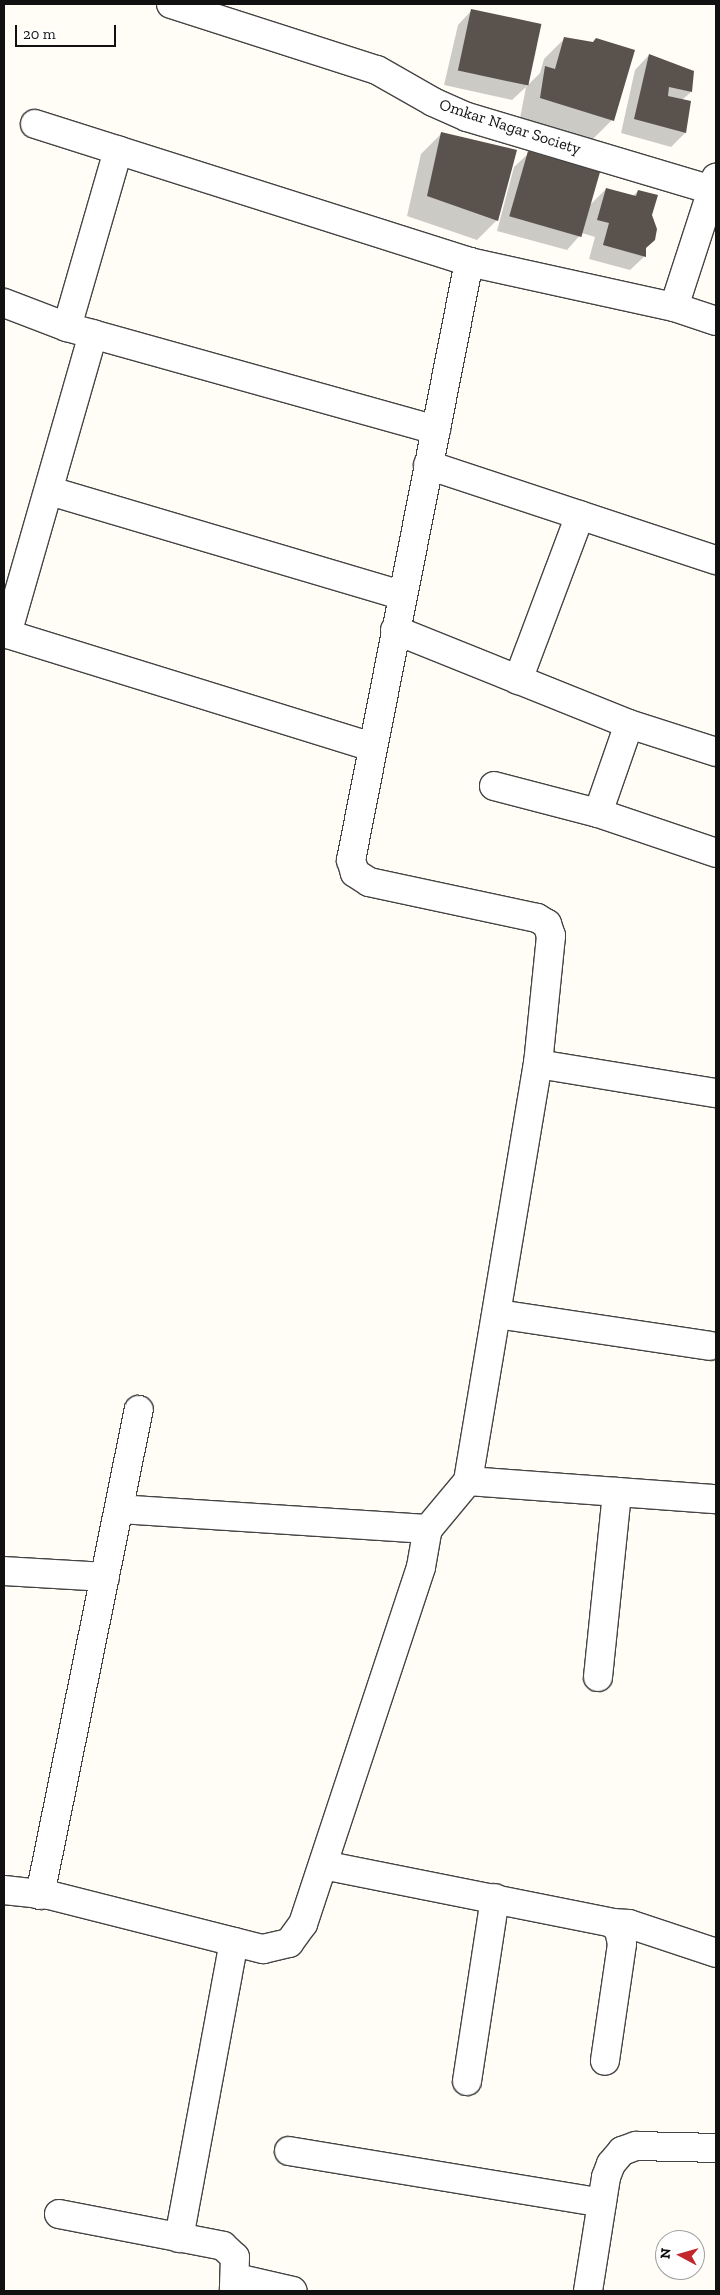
<!DOCTYPE html>
<style>
body{margin:0}
#map{position:relative;width:720px;height:2295px;overflow:hidden;background:#fffdf5;font-family:"Zilla Slab",serif}
div>[style]{position:absolute}
.shadow>*{inset:0;background:#0003}
.building>*{inset:0;background:#5a524d;transform-origin:0 0}
.roads{filter:drop-shadow(1px 0 #444) drop-shadow(-1px 0 #444) drop-shadow(0 1px #444) drop-shadow(0 -1px #444)}
.street>*{height:28px;margin:-14px;padding:0 14px;transform-origin:14px;border-radius:14px;background:#fff}
span{translate:-50% -50%;white-space:nowrap;text-align:center;line-height:1.15;-webkit-text-stroke:5px #fff;paint-order:stroke}
.street-label{font-size:16px;color:#111}
.frame{position:absolute;inset:0;border:5px solid #111;pointer-events:none}
.north{position:absolute;left:655px;top:2230px;width:50px;height:50px;box-sizing:border-box;background:#fff;border:1px solid #a0a0a0;border-radius:50%;rotate:276deg;font-size:14px;font-weight:700;line-height:20px;text-align:center;color:#111}
.north::after{content:'';display:block;margin:auto;width:18px;height:22px;background:#c4262e;clip-path:polygon(50% 0,100% 100%,50% 72%,0 100%)}
.scale{position:absolute;left:15px;top:25px;width:101px;height:22px;box-sizing:border-box;border:2px solid #111;border-top:0;padding-left:6px;font-size:15px;line-height:18px;white-space:nowrap;color:#111;-webkit-text-stroke:4px #fff;paint-order:stroke}
</style>
<div id="map">
<div class="shadow">
<div style="clip-path:polygon(472px 10px,540px 25px,526px 87px,540px 73px,544px 59px,564px 39px,612px 120px,592px 140px,520px 118px,526px 87px,512px 100px,444px 85px,458px 25px)"></div>
<div style="clip-path:polygon(649px 55px,691px 92px,682px 100px,685px 133px,671px 147px,621px 133px,635px 70px)"></div>
<div style="clip-path:polygon(441px 134px,497px 220px,477px 240px,407px 216px,421px 154px)"></div>
<div style="clip-path:polygon(529px 153px,589px 206px,606px 189px,633px 196px,638px 191px,651px 215px,645px 256px,630px 270px,589px 259px,595px 237px,582px 233px,567px 250px,497px 231px,514px 167px)"></div>
</div>
<div class="building">
<div style="left:471px;top:9px;width:72px;height:63px;rotate:12deg"></div>
<div style="clip-path:polygon(564px 37px,593px 42px,596px 38px,635px 50px,614px 121px,540px 98px,545px 66px,555px 69px)"></div>
<div style="clip-path:polygon(649px 54px,694px 71px,692px 92px,669px 87px,668px 96px,691px 101px,686px 133px,634px 119px)"></div>
<div style="clip-path:polygon(441px 132px,517px 150px,498px 221px,427px 196px)"></div>
<div style="left:528px;top:151px;width:75px;height:68px;rotate:16deg"></div>
<div style="clip-path:polygon(606px 188px,636px 196px,638px 190px,658px 195px,652px 215px,657px 229px,655px 240px,646px 248px,646px 257px,603px 245px,609px 223px,597px 220px)"></div>
</div>
<div class="roads">
<div class="street">
<div style="left:171px;top:4px;width:216px;rotate:17.8deg"></div>
<div style="left:377px;top:70px;width:64px;rotate:29.7deg"></div>
<div style="left:433px;top:102px;width:37px;rotate:24deg"></div>
<div style="left:467px;top:117px;width:256px;rotate:16.6deg"></div>
<div style="left:35px;top:124px;width:455px;rotate:17.6deg"></div>
<div style="left:469px;top:262px;width:210px;rotate:12.4deg"></div>
<div style="left:674px;top:307px;width:136px;rotate:-72deg"></div>
<div style="left:4px;top:303px;width:67px;rotate:20.9deg"></div>
<div style="left:67px;top:327px;width:383px;rotate:15.6deg"></div>
<div style="left:674px;top:307px;width:44px;rotate:18.4deg"></div>
<div style="left:67px;top:327px;width:184px;rotate:-73.9deg"></div>
<div style="left:428px;top:465px;width:303px;rotate:18.3deg"></div>
<div style="left:50px;top:491px;width:367px;rotate:16.5deg"></div>
<div style="left:395px;top:630px;width:252px;rotate:21.9deg"></div>
<div style="left:629px;top:724px;width:91px;rotate:17.8deg"></div>
<div style="left:4px;top:633px;width:385px;rotate:17.2deg"></div>
<div style="left:7px;top:634px;width:312px;rotate:-74deg"></div>
<div style="left:518px;top:680px;width:176px;rotate:-69.4deg"></div>
<div style="left:494px;top:786px;width:107px;rotate:14.6deg"></div>
<div style="left:598px;top:813px;width:125px;rotate:18.7deg"></div>
<div style="left:598px;top:813px;width:94px;rotate:-70.8deg"></div>
<div style="left:538px;top:1064px;width:180px;rotate:9.3deg"></div>
<div style="left:497px;top:1314px;width:215px;rotate:8.5deg"></div>
<div style="left:468px;top:1481px;width:423px;rotate:-80.5deg"></div>
<div style="left:538px;top:1064px;width:129px;rotate:-84.2deg"></div>
<div style="left:551px;top:936px;width:13px;rotate:-108deg"></div>
<div style="left:547px;top:924px;width:12px;rotate:-149deg"></div>
<div style="left:537px;top:918px;width:172px;rotate:-167.9deg"></div>
<div style="left:369px;top:882px;width:17px;rotate:-147deg"></div>
<div style="left:355px;top:873px;width:14px;rotate:-107deg"></div>
<div style="left:351px;top:860px;width:610px;rotate:-78.84deg"></div>
<div style="left:119px;top:1509px;width:310px;rotate:3.7deg"></div>
<div style="left:4px;top:1571px;width:101px;rotate:3.4deg"></div>
<div style="left:598px;top:1677px;width:186px;rotate:-84.1deg"></div>
<div style="left:323px;top:1865px;width:295px;rotate:11.3deg"></div>
<div style="left:612px;top:1923px;width:10px;rotate:45deg"></div>
<div style="left:619px;top:1930px;width:14px;rotate:78deg"></div>
<div style="left:622px;top:1944px;width:118px;rotate:98.3deg"></div>
<div style="left:4px;top:1890px;width:45px;rotate:6.3deg"></div>
<div style="left:49px;top:1895px;width:221px;rotate:14.2deg"></div>
<div style="left:263px;top:1949px;width:27px;rotate:-13deg"></div>
<div style="left:289px;top:1943px;width:24px;rotate:-54deg"></div>
<div style="left:303px;top:1924px;width:376px;rotate:-71.7deg"></div>
<div style="left:421px;top:1567px;width:39px;rotate:-80deg"></div>
<div style="left:428px;top:1529px;width:62px;rotate:-50.2deg"></div>
<div style="left:468px;top:1481px;width:249px;rotate:4.2deg"></div>
<div style="left:40px;top:1895px;width:495px;rotate:-78.5deg"></div>
<div style="left:612px;top:1923px;width:17px;rotate:3deg"></div>
<div style="left:629px;top:1924px;width:92px;rotate:18.4deg"></div>
<div style="left:467px;top:2081px;width:185px;rotate:-81.3deg"></div>
<div style="left:289px;top:2151px;width:317px;rotate:9.4deg"></div>
<div style="left:59px;top:2214px;width:167px;rotate:11deg"></div>
<div style="left:223px;top:2246px;width:16px;rotate:43deg"></div>
<div style="left:235px;top:2257px;width:34px;rotate:92deg"></div>
<div style="left:179px;top:2238px;width:301px;rotate:-79.5deg"></div>
<div style="left:236px;top:2278px;width:58px;rotate:12.8deg"></div>
<div style="left:588px;top:2291px;width:115px;rotate:-81deg"></div>
<div style="left:606px;top:2177px;width:14px;rotate:-69deg"></div>
<div style="left:611px;top:2164px;width:17px;rotate:-50deg"></div>
<div style="left:622px;top:2151px;width:15px;rotate:-20deg"></div>
<div style="left:636px;top:2146px;width:80px;rotate:1.4deg"></div>
</div>
</div>
<div class="street-label">
<span style="left:510px;top:127px;rotate:18deg">Omkar Nagar Society</span>
</div>
<div class="frame"></div>
<div class="north">N</div>
<div class="scale">20 m</div>
</div>
